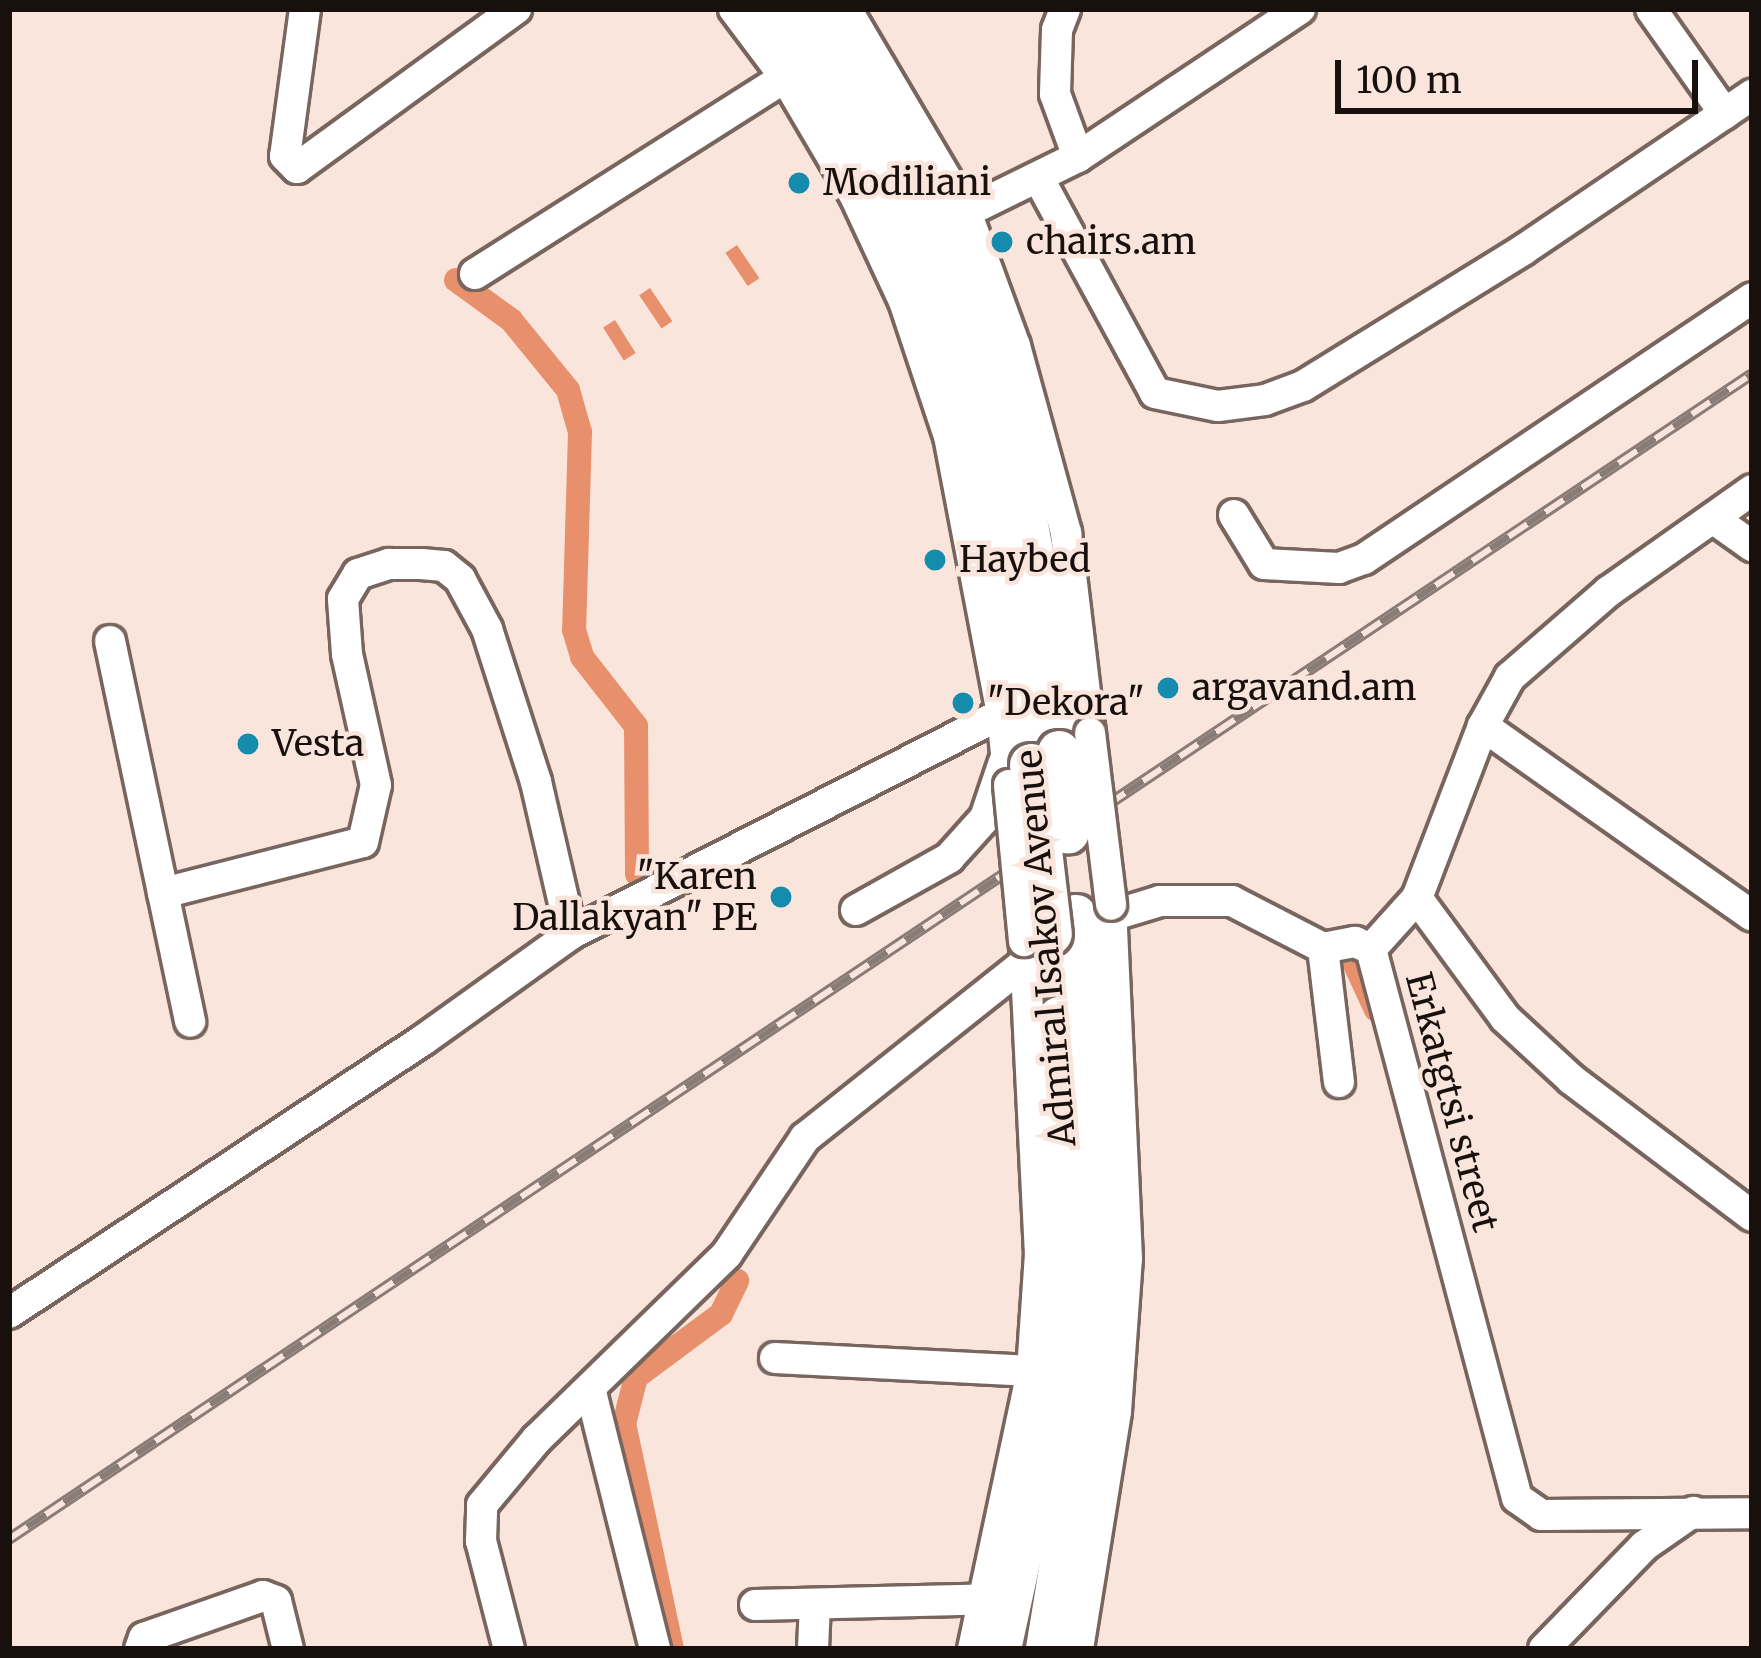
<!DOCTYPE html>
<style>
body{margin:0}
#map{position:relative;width:1761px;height:1658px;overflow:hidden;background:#fae5dc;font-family:Merriweather,serif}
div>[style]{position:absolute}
.water>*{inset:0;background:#e8906c;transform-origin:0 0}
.canal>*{height:24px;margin:-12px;padding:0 12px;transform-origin:12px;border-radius:12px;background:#e8906c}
.roads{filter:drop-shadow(3px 0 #78655e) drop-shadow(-3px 0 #78655e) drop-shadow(0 3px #78655e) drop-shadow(0 -3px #78655e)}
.minor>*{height:30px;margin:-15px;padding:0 15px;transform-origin:15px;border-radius:15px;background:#fff}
.highway>*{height:42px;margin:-21px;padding:0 21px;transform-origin:21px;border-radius:21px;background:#fff}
.rail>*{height:12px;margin-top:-6px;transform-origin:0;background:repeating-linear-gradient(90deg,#fae5dc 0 22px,#897b75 0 44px);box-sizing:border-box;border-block:3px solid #897b75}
.bridges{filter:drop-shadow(3px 0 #78655e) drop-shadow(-3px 0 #78655e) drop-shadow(0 3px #78655e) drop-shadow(0 -3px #78655e)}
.minor-bridge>*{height:30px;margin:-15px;padding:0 15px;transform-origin:15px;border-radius:15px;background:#fff}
.highway-bridge>*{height:42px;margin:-21px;padding:0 21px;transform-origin:21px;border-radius:21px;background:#fff}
.dots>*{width:33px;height:33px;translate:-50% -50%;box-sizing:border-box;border:6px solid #fae5dc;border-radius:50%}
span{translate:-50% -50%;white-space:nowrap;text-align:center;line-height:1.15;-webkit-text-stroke:9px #fae5dc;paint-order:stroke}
.poi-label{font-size:36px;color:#17100d}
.left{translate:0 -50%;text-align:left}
.right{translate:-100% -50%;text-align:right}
.street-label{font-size:36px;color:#17100d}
.frame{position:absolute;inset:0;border:12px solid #17100d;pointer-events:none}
.scale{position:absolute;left:1335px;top:60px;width:363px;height:54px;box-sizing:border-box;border:6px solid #17100d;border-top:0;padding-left:15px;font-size:36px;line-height:42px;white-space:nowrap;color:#17100d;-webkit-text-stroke:9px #fae5dc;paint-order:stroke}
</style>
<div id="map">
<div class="water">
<div style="left:737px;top:245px;width:40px;height:14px;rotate:56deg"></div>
<div style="left:650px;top:288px;width:40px;height:13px;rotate:56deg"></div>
<div style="left:615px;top:320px;width:39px;height:14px;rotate:58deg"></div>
</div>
<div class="canal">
<div style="left:456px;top:280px;width:68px;rotate:36deg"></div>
<div style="left:511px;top:320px;width:90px;rotate:50.8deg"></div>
<div style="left:568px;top:390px;width:44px;rotate:74.1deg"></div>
<div style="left:580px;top:432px;width:198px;rotate:91.7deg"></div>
<div style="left:574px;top:630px;width:28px;rotate:73deg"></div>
<div style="left:582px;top:657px;width:88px;rotate:52deg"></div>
<div style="left:636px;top:726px;width:148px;rotate:89.6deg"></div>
<div style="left:1352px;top:958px;width:57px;rotate:65.2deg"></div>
<div style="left:672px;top:1649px;width:230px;rotate:-102deg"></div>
<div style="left:624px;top:1424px;width:49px;rotate:-75.7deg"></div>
<div style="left:636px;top:1377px;width:106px;rotate:-36.5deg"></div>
<div style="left:721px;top:1314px;width:37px;rotate:-64deg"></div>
</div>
<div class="roads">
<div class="minor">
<div style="left:305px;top:9px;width:148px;rotate:97.7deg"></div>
<div style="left:285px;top:156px;width:17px;rotate:45deg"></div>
<div style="left:297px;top:168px;width:271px;rotate:-36deg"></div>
<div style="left:734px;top:9px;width:85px;rotate:53.1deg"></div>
<div style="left:785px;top:77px;width:138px;rotate:59.5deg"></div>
<div style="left:855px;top:196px;width:116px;rotate:65deg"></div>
<div style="left:904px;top:301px;width:142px;rotate:71.6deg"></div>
<div style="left:949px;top:436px;width:282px;rotate:79.2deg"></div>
<div style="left:1002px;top:713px;width:72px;rotate:84.4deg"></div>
<div style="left:846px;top:9px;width:236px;rotate:59.4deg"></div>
<div style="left:966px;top:212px;width:143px;rotate:69.9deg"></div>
<div style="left:1015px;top:346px;width:194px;rotate:74.7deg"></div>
<div style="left:1066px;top:533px;width:201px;rotate:83.2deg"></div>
<div style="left:1065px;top:9px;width:22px;rotate:111deg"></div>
<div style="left:1057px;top:30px;width:64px;rotate:91.8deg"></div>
<div style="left:1055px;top:94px;width:67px;rotate:69.9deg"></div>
<div style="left:1651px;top:9px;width:128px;rotate:54.8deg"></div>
<div style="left:1039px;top:179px;width:243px;rotate:61.5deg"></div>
<div style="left:1155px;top:393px;width:64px;rotate:11.7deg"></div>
<div style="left:1218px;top:406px;width:47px;rotate:-7.3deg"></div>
<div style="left:1265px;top:400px;width:40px;rotate:-20.2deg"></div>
<div style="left:1303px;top:386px;width:259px;rotate:-31.7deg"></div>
<div style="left:1523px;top:250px;width:277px;rotate:-34.1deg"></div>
<div style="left:966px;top:212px;width:125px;rotate:-26.2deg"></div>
<div style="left:1078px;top:157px;width:267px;rotate:-33.7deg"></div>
<div style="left:475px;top:274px;width:367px;rotate:-32.4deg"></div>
<div style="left:1234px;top:515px;width:57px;rotate:58.5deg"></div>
<div style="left:1264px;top:564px;width:75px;rotate:3.1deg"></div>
<div style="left:1339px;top:568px;width:27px;rotate:-20deg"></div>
<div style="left:1364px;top:559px;width:468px;rotate:-33.9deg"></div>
<div style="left:1714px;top:519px;width:47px;rotate:35.4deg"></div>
<div style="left:110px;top:641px;width:389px;rotate:78.1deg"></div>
<div style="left:1483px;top:726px;width:329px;rotate:35.2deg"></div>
<div style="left:163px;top:893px;width:206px;rotate:-14.3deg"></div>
<div style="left:363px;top:842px;width:58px;rotate:-77.2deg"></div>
<div style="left:376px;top:785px;width:134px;rotate:-102.5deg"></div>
<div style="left:347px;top:654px;width:55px;rotate:-94.2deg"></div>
<div style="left:343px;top:599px;width:29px;rotate:-59deg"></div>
<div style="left:358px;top:574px;width:33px;rotate:-18deg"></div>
<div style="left:389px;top:564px;width:32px"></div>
<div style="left:421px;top:564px;width:23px;rotate:5deg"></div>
<div style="left:444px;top:566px;width:21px;rotate:39deg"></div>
<div style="left:460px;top:579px;width:57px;rotate:61.6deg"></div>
<div style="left:487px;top:629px;width:161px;rotate:72.2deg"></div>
<div style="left:536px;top:782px;width:156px;rotate:77deg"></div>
<div style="left:1417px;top:898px;width:149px;rotate:53.7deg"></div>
<div style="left:1505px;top:1018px;width:90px;rotate:42.7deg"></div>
<div style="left:1571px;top:1079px;width:227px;rotate:37.1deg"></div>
<div style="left:856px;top:910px;width:107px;rotate:-29.2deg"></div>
<div style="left:949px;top:858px;width:54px;rotate:-48deg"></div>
<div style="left:985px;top:818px;width:59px;rotate:-71.3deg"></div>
<div style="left:1111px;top:916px;width:51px;rotate:-17deg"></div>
<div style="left:1160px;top:901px;width:72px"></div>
<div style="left:1232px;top:901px;width:102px;rotate:27.3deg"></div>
<div style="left:1323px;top:948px;width:33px;rotate:-11deg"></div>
<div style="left:1355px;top:942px;width:17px;rotate:24deg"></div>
<div style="left:1323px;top:948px;width:135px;rotate:83.2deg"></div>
<div style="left:1371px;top:949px;width:568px;rotate:75.11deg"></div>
<div style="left:1517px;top:1498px;width:29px;rotate:35deg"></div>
<div style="left:1541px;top:1515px;width:211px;rotate:-0.5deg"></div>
<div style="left:1371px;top:949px;width:69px;rotate:-48deg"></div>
<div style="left:1417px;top:898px;width:184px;rotate:-69deg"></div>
<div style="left:1483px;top:726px;width:56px;rotate:-61.1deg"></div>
<div style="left:1510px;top:677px;width:131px;rotate:-41deg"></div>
<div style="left:1609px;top:591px;width:175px;rotate:-35.2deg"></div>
<div style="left:9px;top:1313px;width:496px;rotate:-33.4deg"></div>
<div style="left:423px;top:1040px;width:182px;rotate:-35.6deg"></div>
<div style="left:571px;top:934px;width:484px;rotate:-27.1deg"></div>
<div style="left:775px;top:1358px;width:257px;rotate:2.9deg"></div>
<div style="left:591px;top:1392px;width:265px;rotate:76deg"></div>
<div style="left:755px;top:1605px;width:246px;rotate:-1.4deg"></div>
<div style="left:140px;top:1649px;width:12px;rotate:-70deg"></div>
<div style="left:144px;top:1638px;width:126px;rotate:-19.4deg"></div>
<div style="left:263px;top:1596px;width:14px;rotate:21deg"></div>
<div style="left:276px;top:1601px;width:49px;rotate:76deg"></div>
<div style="left:509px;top:1649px;width:112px;rotate:-104.5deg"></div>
<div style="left:481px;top:1541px;width:36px;rotate:-88deg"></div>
<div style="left:482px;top:1505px;width:86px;rotate:-50.2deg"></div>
<div style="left:537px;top:1439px;width:265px;rotate:-44.2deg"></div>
<div style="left:727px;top:1254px;width:140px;rotate:-56.1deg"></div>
<div style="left:805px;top:1138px;width:283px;rotate:-38.5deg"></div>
<div style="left:813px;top:1649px;width:45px;rotate:-87.5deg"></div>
<div style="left:973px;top:1649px;width:284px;rotate:-78deg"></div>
<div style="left:1032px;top:1371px;width:116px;rotate:-86.1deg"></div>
<div style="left:1040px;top:1255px;width:308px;rotate:-92.8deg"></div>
<div style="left:1078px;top:1649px;width:241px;rotate:-80.9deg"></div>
<div style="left:1116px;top:1411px;width:152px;rotate:-85.9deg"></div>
<div style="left:1127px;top:1259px;width:354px;rotate:-92.6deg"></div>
<div style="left:1544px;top:1649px;width:144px;rotate:-45.8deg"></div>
<div style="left:1644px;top:1546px;width:60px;rotate:-34.8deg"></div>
</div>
<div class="highway">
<div style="left:767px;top:9px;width:174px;rotate:57.4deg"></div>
<div style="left:861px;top:156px;width:115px;rotate:63.2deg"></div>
<div style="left:913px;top:259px;width:120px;rotate:69deg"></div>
<div style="left:956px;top:371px;width:108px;rotate:74.4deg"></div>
<div style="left:985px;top:475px;width:125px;rotate:79.4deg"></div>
<div style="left:1008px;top:598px;width:169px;rotate:82.2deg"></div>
<div style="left:805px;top:9px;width:173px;rotate:57.5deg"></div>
<div style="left:898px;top:155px;width:107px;rotate:63.4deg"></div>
<div style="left:946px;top:251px;width:116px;rotate:69.8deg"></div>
<div style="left:986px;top:360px;width:110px;rotate:74.2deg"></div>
<div style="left:1016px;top:466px;width:163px;rotate:79.4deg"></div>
<div style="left:1046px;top:626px;width:127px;rotate:84.1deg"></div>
<div style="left:1000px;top:1649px;width:258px;rotate:-77.7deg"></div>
<div style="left:1055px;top:1397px;width:156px;rotate:-86deg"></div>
<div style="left:1066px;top:1241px;width:223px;rotate:-91.8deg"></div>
<div style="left:1047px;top:1649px;width:253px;rotate:-80.7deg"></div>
<div style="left:1088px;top:1399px;width:142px;rotate:-87.6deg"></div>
<div style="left:1094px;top:1257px;width:161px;rotate:-89.6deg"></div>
<div style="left:1095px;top:1096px;width:181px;rotate:-96deg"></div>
</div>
</div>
<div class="rail">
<div style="left:9px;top:1539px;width:2096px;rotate:-33.76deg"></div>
</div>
<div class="bridges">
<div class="minor-bridge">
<div style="left:1090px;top:733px;width:173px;rotate:83deg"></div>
<div style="left:1009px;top:785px;width:157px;rotate:84.5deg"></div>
</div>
<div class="highway-bridge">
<div style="left:1059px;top:752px;width:81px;rotate:83.6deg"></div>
<div style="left:1031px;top:765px;width:170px;rotate:83.3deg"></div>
</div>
</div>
<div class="dots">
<div style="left:799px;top:183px;background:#158bae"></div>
<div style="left:1002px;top:242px;background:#158bae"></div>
<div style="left:935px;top:560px;background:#158bae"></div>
<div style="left:1168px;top:688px;background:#158bae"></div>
<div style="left:963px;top:703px;background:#158bae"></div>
<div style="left:248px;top:744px;background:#158bae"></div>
<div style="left:781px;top:897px;background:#158bae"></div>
</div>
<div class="poi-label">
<span class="left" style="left:823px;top:183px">Modiliani</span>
<span class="left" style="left:1026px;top:242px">chairs.am</span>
<span class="left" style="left:959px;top:560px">Haybed</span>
<span class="left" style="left:1192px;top:688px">argavand.am</span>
<span class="left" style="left:987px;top:703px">"Dekora"</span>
<span class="left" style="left:272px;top:744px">Vesta</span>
<span class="right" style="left:757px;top:897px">"Karen<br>Dallakyan" PE</span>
</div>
<div class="street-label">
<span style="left:1046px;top:948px;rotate:-95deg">Admiral Isakov Avenue</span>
<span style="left:1452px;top:1102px;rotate:75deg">Erkatgtsi street</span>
</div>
<div class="frame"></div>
<div class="scale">100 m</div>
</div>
